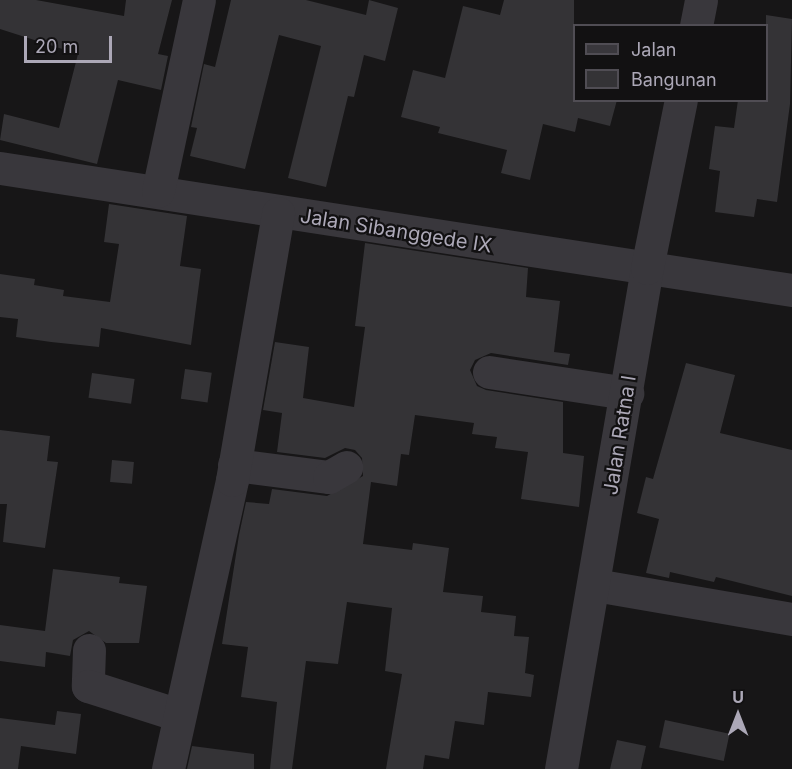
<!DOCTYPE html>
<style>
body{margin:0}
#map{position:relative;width:792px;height:769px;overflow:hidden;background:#171617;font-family:Inter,sans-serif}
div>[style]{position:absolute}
.building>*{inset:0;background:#343336;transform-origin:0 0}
.minor>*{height:33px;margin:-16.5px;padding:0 16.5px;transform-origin:16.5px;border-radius:16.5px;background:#39373c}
span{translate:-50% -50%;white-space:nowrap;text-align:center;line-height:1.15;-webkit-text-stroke:4.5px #121112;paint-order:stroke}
.street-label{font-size:20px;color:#aca8b7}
.legend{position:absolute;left:573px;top:24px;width:195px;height:78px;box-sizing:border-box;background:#121112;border:2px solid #504d54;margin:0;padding:8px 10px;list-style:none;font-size:18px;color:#aca8b7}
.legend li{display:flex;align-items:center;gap:12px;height:30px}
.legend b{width:30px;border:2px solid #504d54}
.north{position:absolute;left:708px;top:685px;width:60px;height:60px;-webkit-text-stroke:4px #121112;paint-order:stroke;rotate:0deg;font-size:16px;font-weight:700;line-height:24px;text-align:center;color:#aca8b7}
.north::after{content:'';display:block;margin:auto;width:21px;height:27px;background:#aca8b7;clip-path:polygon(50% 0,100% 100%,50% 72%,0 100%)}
.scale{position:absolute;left:24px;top:36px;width:88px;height:27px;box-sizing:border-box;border:3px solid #aca8b7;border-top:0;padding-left:8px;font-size:18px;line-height:21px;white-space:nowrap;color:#aca8b7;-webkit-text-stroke:4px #121112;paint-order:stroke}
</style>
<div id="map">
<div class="building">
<div style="clip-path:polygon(0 0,36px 0,124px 16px,126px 0,172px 0,158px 54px,168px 56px,161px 90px,118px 80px,97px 164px,0 140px,4px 114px,59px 128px,78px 54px,0 29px)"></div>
<div style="clip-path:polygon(231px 0,306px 0,366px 15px,369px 0,398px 8px,385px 61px,364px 55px,354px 97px,348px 96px,326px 187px,288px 178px,321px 46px,279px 35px,245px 169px,190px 156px,197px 128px,191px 127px,204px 64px,215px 67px)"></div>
<div style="clip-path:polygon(504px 0,574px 0,574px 100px,617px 100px,610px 126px,578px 118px,575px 132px,543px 124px,530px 180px,501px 173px,507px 150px,438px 133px,440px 127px,401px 117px,413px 70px,445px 78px,463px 6px,500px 15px)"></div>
<div style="clip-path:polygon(766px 15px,792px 19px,790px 104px,777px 202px,757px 199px,754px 217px,715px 212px,720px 171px,709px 169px,715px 126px,734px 128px,738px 100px,766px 100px)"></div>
<div style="clip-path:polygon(109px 204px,187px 216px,180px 266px,201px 269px,191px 345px,101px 328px,99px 347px,51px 342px,16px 337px,18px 319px,0 317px,0 274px,35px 279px,34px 285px,64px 290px,63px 296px,110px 302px,119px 244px,104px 242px)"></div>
<div style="clip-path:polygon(365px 243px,528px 268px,526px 297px,560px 301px,554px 352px,570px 354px,568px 365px,491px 353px,475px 360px,470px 370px,477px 386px,486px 390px,563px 402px,563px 453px,584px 456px,579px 507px,521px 499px,528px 452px,495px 448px,497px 437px,472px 434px,474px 423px,415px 415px,409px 455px,401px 454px,397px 486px,371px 482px,363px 544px,412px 550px,413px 543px,449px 548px,443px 592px,483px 596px,481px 612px,516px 616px,514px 636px,529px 637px,525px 673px,534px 675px,531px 697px,488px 692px,484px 725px,455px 721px,449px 759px,425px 755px,423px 769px,386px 769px,402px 674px,385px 671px,392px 608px,347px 602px,338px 664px,306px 661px,292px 769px,270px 769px,277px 702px,241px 697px,248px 647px,222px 644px,239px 535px,246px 502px,269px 504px,272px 489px,327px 496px,363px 476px,362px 458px,355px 450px,345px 448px,325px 458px,277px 452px,282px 413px,263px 410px,275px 342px,309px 347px,303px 398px,354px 407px,365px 327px,355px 326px)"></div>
<div style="clip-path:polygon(686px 363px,735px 375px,720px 433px,792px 450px,792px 596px,716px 577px,714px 582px,670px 572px,669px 578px,646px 573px,659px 519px,637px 513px,646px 477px,653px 479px)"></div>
<div style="left:185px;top:369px;width:27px;height:30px;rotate:8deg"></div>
<div style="left:92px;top:373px;width:43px;height:25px;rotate:8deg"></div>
<div style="clip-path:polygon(0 430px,50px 436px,47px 461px,58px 462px,45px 548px,3px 542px,7px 504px,0 504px)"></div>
<div style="left:112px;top:460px;width:22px;height:22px;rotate:5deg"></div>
<div style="clip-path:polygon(53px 569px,120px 577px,119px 583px,147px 586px,139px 643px,106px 643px,89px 631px,73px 640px,70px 656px,46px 652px,45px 667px,0 661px,0 625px,45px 631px)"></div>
<div style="clip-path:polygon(57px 711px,81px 714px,76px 754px,21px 746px,18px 769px,0 769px,0 718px,55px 725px)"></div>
<div style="left:665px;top:720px;width:66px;height:28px;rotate:12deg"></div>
<div style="clip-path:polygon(617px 740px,646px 746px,641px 769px,610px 769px)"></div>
<div style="clip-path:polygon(192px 746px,254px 754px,254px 769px,187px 769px)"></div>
</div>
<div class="minor">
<div style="left:696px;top:26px;width:26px;rotate:-79deg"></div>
<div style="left:0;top:168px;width:801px;rotate:8.76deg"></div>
<div style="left:158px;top:191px;width:195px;rotate:-77.9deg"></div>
<div style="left:489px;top:372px;width:140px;rotate:8.7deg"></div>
<div style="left:234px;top:465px;width:96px;rotate:7.2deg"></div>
<div style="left:329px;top:477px;width:20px;rotate:-30deg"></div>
<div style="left:595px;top:585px;width:200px;rotate:9.8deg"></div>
<div style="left:89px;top:650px;width:36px;rotate:92deg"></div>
<div style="left:88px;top:686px;width:96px;rotate:17.7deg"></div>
<div style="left:168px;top:769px;width:296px;rotate:-77.5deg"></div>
<div style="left:232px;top:480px;width:271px;rotate:-80.2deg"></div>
<div style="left:561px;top:769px;width:508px;rotate:-80.26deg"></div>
<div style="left:647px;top:268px;width:171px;rotate:-78.6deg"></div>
</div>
<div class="street-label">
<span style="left:396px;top:231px;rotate:9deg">Jalan Sibanggede IX</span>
<span style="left:620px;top:435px;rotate:-81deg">Jalan Ratna I</span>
</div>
<ul class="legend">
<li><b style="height:8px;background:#39373c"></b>Jalan</li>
<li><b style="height:16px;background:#343336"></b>Bangunan</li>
</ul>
<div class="north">U</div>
<div class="scale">20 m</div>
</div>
